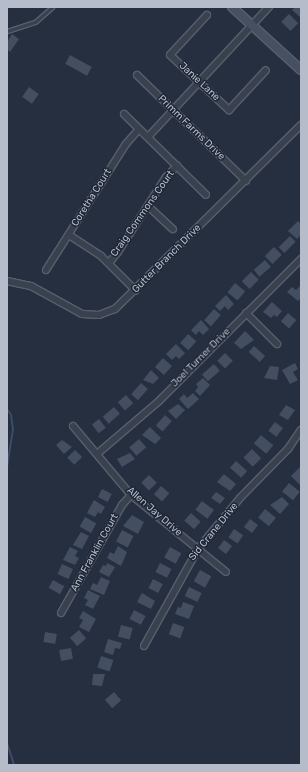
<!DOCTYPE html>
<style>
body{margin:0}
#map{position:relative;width:308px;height:772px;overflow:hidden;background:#252f40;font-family:Rubik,sans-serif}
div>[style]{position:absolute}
.stream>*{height:2px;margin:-1px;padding:0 1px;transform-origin:1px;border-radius:1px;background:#3b4b69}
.building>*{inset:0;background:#444e61;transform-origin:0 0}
.roads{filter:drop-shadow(1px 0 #575f6d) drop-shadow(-1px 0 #575f6d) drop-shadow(0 1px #575f6d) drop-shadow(0 -1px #575f6d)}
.lane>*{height:3px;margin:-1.5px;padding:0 1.5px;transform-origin:1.5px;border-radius:1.5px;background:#39414f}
.street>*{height:6px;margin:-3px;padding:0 3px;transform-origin:3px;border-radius:3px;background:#39414f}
.secondary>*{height:8px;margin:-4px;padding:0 4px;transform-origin:4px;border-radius:4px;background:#475062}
span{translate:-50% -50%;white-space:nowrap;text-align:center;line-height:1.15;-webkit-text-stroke:3px #1e2635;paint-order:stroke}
.street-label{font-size:10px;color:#b6bcca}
.frame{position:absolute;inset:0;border:8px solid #b6bcca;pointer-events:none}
</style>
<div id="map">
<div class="stream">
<div style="left:7px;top:409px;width:7px;rotate:56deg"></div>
<div style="left:11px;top:415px;width:14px;rotate:82deg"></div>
<div style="left:13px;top:429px;width:37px;rotate:99deg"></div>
<div style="left:7px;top:515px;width:24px;rotate:90deg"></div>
<div style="left:7px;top:542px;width:9px;rotate:90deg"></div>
<div style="left:7px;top:743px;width:23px;rotate:72deg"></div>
</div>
<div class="building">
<div style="clip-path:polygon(295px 7px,301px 7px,300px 17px,292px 10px)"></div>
<div style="left:289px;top:14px;width:13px;height:11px;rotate:45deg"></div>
<div style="clip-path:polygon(12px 34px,19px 39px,10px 52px,7px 49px,7px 42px)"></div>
<div style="left:70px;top:55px;width:25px;height:10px;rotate:29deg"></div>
<div style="left:29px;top:87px;width:12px;height:12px;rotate:35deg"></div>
<div style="clip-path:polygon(298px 221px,301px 224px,301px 235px,297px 239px,288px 231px)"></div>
<div style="left:290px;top:236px;width:8px;height:16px;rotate:45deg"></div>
<div style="left:274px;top:247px;width:11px;height:13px;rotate:45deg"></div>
<div style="left:265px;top:260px;width:9px;height:15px;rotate:49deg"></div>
<div style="left:251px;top:272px;width:11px;height:13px;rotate:45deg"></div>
<div style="left:235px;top:283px;width:13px;height:12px;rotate:39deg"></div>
<div style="clip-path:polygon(301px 285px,301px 298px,298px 301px,287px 292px,292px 287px,296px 290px)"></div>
<div style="clip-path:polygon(226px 295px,234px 304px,228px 310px,225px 306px,220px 311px,215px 306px)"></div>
<div style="clip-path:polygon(272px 302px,282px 311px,277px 317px,274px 315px,271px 318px,263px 312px)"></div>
<div style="left:214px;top:309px;width:9px;height:15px;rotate:41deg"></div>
<div style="left:288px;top:313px;width:11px;height:11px;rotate:41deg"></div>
<div style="clip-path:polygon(201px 320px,209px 329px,203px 335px,199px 331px,196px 335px,191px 330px)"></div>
<div style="clip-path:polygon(245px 331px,254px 340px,241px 349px,234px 343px)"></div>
<div style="left:188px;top:334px;width:11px;height:12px;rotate:41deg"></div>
<div style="clip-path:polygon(176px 344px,185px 353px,179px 359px,176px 356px,172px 360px,166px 354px)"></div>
<div style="left:254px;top:346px;width:15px;height:8px;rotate:42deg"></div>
<div style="left:225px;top:353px;width:11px;height:11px;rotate:45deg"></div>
<div style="left:163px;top:358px;width:12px;height:12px;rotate:42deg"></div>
<div style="clip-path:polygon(295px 363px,298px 369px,293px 372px,298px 380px,290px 384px,282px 370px)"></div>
<div style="left:214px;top:364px;width:9px;height:16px;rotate:49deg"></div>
<div style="clip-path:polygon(270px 366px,279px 367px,277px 380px,264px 378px)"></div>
<div style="clip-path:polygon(151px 370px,159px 378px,153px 384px,143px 380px)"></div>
<div style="clip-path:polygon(203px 378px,210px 385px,200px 396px,195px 391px,198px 387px,196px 384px)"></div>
<div style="left:141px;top:383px;width:9px;height:15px;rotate:41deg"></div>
<div style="clip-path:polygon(193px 393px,199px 399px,188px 409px,179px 399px,184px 394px,187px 398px)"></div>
<div style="left:126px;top:395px;width:11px;height:11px;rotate:49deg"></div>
<div style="clip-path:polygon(178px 404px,185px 410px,176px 419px,168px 411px)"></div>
<div style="clip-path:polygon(286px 405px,295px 410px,288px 420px,279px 415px)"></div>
<div style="left:114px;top:407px;width:9px;height:15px;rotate:49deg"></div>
<div style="left:165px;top:415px;width:9px;height:14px;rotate:41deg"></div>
<div style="left:99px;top:419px;width:11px;height:9px;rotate:52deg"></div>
<div style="left:275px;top:422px;width:10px;height:11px;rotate:37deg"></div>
<div style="clip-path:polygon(150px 427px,161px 438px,155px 444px,142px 435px)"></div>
<div style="left:261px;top:435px;width:16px;height:11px;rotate:40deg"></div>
<div style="left:139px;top:439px;width:11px;height:13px;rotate:49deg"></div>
<div style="clip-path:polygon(62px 440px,72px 447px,64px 454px,56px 445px)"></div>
<div style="left:252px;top:449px;width:13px;height:12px;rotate:45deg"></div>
<div style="left:75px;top:450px;width:10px;height:11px;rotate:45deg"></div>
<div style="clip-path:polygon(130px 453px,135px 459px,122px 467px,117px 459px)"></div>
<div style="left:236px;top:461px;width:15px;height:9px;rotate:42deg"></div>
<div style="clip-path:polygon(300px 467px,301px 468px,301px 486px,291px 476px)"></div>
<div style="clip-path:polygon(224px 474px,236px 484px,230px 491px,217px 482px)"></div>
<div style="left:149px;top:475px;width:11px;height:11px;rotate:45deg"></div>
<div style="left:289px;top:483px;width:14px;height:11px;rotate:39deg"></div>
<div style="left:161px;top:486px;width:11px;height:11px;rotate:41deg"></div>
<div style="left:102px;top:489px;width:11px;height:9px;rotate:27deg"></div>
<div style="clip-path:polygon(216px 492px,225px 498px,220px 504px,211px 498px)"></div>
<div style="clip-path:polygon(282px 497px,289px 504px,280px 514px,270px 505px)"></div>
<div style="clip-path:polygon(94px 500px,105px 507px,101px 514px,98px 512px,95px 517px,87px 513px)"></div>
<div style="left:202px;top:501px;width:15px;height:11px;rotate:37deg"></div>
<div style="left:265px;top:509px;width:14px;height:11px;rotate:39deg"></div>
<div style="left:191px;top:513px;width:13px;height:10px;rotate:42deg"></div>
<div style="clip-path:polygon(132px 515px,144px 522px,138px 534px,123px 526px)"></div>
<div style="left:85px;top:517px;width:13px;height:11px;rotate:29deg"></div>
<div style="left:250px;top:519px;width:10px;height:10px;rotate:37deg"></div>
<div style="left:234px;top:529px;width:11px;height:10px;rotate:34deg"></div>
<div style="left:122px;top:530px;width:13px;height:13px;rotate:27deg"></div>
<div style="clip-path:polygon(81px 532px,89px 536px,82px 549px,73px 545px)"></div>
<div style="left:224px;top:540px;width:10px;height:10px;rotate:37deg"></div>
<div style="clip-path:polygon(118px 546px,127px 552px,121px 566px,107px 558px,110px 552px,114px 554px)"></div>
<div style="clip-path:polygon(70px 547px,78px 551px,75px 556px,79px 558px,75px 565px,63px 560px)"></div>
<div style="left:170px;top:547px;width:13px;height:12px;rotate:29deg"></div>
<div style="clip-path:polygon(107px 563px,115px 567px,109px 577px,99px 572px,103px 565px,106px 566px)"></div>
<div style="left:160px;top:563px;width:13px;height:10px;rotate:27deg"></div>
<div style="left:62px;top:564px;width:12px;height:11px;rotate:24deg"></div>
<div style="left:200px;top:570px;width:13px;height:13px;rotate:29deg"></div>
<div style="clip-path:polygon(101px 577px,110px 581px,104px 595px,90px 589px,93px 583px,97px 585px)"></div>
<div style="left:153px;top:579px;width:11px;height:10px;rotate:27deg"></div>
<div style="left:53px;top:580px;width:13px;height:9px;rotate:29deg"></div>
<div style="left:189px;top:587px;width:14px;height:10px;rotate:25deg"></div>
<div style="clip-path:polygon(88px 590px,100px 596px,93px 609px,85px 605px,88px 600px,84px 598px)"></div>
<div style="clip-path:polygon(142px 593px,155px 601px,151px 609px,137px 602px)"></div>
<div style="clip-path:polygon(183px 602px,194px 606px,189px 619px,175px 614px,178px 607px,181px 608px)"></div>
<div style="left:134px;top:610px;width:13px;height:10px;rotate:27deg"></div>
<div style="clip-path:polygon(83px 611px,96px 619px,89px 632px,79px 627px,83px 620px,79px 618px)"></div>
<div style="left:173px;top:623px;width:12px;height:12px;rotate:20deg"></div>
<div style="left:121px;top:625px;width:12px;height:12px;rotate:14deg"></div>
<div style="left:79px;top:630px;width:11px;height:12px;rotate:49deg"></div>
<div style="left:45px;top:632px;width:12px;height:10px;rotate:9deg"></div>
<div style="clip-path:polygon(108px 639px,122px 643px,120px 649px,115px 648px,113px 655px,104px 652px)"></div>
<div style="left:71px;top:648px;width:11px;height:12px;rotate:80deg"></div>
<div style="left:101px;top:656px;width:13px;height:12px;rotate:18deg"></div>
<div style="clip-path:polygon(93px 674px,105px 674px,102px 686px,92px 685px)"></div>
<div style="left:114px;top:692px;width:11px;height:12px;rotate:49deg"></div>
</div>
<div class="roads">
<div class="lane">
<div style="left:7px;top:31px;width:29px;rotate:-18deg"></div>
<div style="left:35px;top:22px;width:23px;rotate:-41deg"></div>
</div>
<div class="street">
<div style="left:207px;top:15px;width:54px;rotate:132.8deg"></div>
<div style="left:170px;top:55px;width:81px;rotate:43deg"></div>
<div style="left:229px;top:110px;width:54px;rotate:-47.2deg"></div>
<div style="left:137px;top:75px;width:152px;rotate:44.2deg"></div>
<div style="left:124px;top:114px;width:115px;rotate:44.6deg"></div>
<div style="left:148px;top:137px;width:178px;rotate:-47.1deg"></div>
<div style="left:148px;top:206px;width:34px;rotate:43deg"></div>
<div style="left:69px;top:235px;width:38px;rotate:33deg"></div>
<div style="left:101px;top:256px;width:49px;rotate:45deg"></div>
<div style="left:109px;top:263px;width:14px;rotate:-51deg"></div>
<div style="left:118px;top:252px;width:89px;rotate:-57.4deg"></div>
<div style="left:166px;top:177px;width:16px;rotate:-45deg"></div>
<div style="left:46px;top:270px;width:149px;rotate:-57.6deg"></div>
<div style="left:126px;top:144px;width:20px;rotate:-49deg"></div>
<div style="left:7px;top:281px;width:25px;rotate:12deg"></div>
<div style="left:31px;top:286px;width:58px;rotate:28.8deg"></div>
<div style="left:82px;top:314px;width:17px;rotate:3deg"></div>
<div style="left:99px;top:315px;width:17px;rotate:-21deg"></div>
<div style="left:115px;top:309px;width:262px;rotate:-44.7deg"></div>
<div style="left:246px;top:313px;width:44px;rotate:45deg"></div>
<div style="left:73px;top:426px;width:90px;rotate:50deg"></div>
<div style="left:131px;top:495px;width:122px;rotate:39deg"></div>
<div style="left:97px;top:454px;width:82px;rotate:-40.5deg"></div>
<div style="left:159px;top:401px;width:201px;rotate:-45deg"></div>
<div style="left:61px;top:613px;width:124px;rotate:-60.5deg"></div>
<div style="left:122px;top:505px;width:13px;rotate:-48deg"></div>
<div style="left:144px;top:646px;width:111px;rotate:-60.9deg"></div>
<div style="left:198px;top:549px;width:66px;rotate:-50.5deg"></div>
<div style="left:240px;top:498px;width:69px;rotate:-45.6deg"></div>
<div style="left:288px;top:449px;width:23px;rotate:-56deg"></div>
</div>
<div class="secondary">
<div style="left:232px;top:7px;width:93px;rotate:42.4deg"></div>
</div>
</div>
<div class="street-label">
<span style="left:199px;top:82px;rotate:43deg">Janie Lane</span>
<span style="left:191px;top:128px;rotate:44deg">Primm Farms Drive</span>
<span style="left:92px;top:198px;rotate:-58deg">Coretha Court</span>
<span style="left:143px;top:214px;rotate:-55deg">Craig Commons Court</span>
<span style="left:167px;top:259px;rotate:-45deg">Gutter Branch Drive</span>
<span style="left:201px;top:358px;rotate:-45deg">Joel Turner Drive</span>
<span style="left:154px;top:512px;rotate:41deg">Allen Jay Drive</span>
<span style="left:214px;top:532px;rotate:-51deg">Sid Crane Drive</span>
<span style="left:95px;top:553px;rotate:-61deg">Ann Franklin Court</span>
</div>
<div class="frame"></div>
</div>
